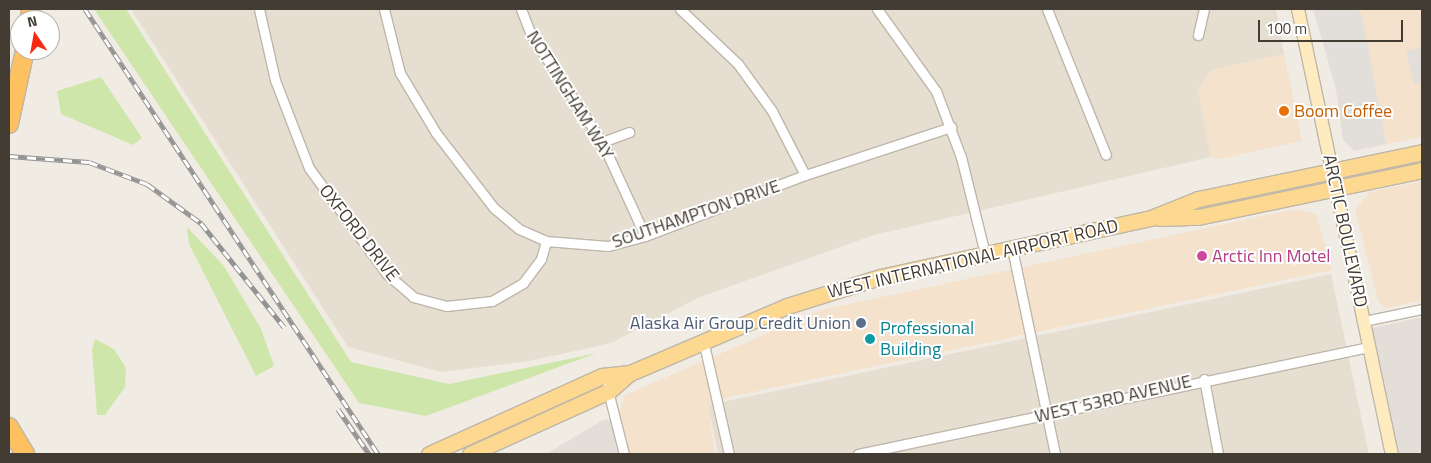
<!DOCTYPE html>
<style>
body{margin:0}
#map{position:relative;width:1431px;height:463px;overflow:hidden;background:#f1ece3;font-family:"Titillium Web",sans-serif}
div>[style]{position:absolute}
.residential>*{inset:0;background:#e5ded1}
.commercial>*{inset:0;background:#f4e2cd}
.industrial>*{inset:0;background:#e3ded8}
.green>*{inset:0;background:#cfe6ab}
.parking>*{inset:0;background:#e2dfdb}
.roads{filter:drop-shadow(1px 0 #bfb6a9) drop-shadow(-1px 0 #bfb6a9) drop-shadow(0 1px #bfb6a9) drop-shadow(0 -1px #bfb6a9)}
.minor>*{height:9px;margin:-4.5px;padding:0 4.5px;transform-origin:4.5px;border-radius:4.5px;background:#fff}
.secondary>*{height:12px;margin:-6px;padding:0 6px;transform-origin:6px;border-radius:6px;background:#feecc0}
.primary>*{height:15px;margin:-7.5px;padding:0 7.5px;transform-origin:7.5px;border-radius:7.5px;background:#fdd890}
.motorway>*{height:18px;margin:-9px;padding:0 9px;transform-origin:9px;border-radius:9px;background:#fdc162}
.rail>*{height:5px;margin-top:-2.5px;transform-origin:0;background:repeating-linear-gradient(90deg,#fff 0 9px,#939393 0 18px);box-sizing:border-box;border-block:1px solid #939393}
.dots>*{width:14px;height:14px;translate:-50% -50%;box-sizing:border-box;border:2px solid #fff;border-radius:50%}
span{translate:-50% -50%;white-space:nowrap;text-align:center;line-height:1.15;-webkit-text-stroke:4px #fff;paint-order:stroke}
.street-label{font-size:18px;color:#433c33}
.food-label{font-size:18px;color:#c56008}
.left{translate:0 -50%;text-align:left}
.hotel-label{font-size:18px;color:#b23c85}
.service-label{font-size:18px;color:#4e5e75}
.right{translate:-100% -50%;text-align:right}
.culture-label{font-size:18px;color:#0d838f}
.frame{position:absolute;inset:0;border:10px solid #433c33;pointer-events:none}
.north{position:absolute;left:10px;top:10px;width:50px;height:50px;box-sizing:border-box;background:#fff;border:1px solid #b4b1ad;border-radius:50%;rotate:348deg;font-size:14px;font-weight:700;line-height:20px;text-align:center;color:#433c33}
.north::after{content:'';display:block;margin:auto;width:18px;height:22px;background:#f82913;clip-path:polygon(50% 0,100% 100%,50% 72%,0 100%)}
.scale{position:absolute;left:1258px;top:20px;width:145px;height:22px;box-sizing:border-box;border:2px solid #433c33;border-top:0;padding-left:6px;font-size:15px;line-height:18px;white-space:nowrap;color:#433c33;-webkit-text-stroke:4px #fff;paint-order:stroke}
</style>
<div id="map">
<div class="residential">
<div style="clip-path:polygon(131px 9px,1276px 9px,1284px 54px,1211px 70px,1198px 90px,1211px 157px,874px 235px,700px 297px,611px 343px,529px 361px,441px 372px,348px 347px)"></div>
<div style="clip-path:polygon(1331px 274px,1369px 454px,718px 454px,708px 405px)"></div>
</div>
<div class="commercial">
<div style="clip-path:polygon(1314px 9px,1422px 9px,1422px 137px,1354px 151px,1343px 139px,1336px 89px)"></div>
<div style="clip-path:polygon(1284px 54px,1302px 141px,1220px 159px,1211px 157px,1198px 90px,1211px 70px)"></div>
<div style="clip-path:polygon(1422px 181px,1422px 300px,1386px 308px,1378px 301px,1355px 210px,1370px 192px)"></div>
<div style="clip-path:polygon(1296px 209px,1316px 214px,1332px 270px,729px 397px,708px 405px,715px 454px,623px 454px,617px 420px,625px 395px,821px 310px)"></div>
</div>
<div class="industrial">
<div style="clip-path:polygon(1422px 317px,1422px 454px,1399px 454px,1372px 328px)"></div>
<div style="clip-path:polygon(603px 420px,617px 420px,623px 454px,546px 454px)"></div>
</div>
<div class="green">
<div style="clip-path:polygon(94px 9px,126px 9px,351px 362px,449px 384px,597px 353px,426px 416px,359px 403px)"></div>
<div style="clip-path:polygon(101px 77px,142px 138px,133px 145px,61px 114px,57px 91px)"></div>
<div style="clip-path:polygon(187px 227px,224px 266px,261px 329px,274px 366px,256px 376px,189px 244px)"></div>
<div style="clip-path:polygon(95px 339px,114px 349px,126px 368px,125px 387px,105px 415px,97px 415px,92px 350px)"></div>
</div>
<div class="parking">
<div style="clip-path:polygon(1313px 9px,1357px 9px,1362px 15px,1386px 144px,1354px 151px,1343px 139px,1336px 89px)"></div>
<div style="clip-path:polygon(1422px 47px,1422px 83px,1414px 84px,1406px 51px)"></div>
</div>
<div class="roads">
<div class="minor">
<div style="left:259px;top:9px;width:73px;rotate:77.3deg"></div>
<div style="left:275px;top:80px;width:94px;rotate:68.9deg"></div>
<div style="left:309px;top:168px;width:132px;rotate:53.7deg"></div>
<div style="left:387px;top:274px;width:35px;rotate:41deg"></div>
<div style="left:413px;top:297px;width:34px;rotate:15deg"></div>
<div style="left:446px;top:306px;width:46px;rotate:-6.2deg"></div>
<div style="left:492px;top:301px;width:36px;rotate:-30deg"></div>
<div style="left:523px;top:283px;width:30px;rotate:-53deg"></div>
<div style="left:541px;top:259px;width:19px;rotate:-74deg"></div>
<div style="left:384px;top:9px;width:66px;rotate:76deg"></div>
<div style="left:400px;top:73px;width:70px;rotate:59deg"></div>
<div style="left:436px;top:133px;width:95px;rotate:52.3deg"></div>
<div style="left:494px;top:208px;width:33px;rotate:40deg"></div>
<div style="left:519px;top:229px;width:30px;rotate:24deg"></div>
<div style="left:546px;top:241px;width:62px;rotate:4.6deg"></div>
<div style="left:608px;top:246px;width:38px;rotate:-15deg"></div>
<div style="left:645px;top:236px;width:171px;rotate:-20.9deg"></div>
<div style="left:805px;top:175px;width:154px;rotate:-18.2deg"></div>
<div style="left:521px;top:9px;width:28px;rotate:69deg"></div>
<div style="left:531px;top:35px;width:128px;rotate:56.4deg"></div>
<div style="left:602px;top:142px;width:103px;rotate:65.4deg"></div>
<div style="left:680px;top:9px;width:80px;rotate:43.5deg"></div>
<div style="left:738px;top:64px;width:58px;rotate:54.1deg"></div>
<div style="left:772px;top:111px;width:72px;rotate:62.7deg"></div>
<div style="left:877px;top:9px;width:101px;rotate:54.3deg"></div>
<div style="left:936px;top:91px;width:71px;rotate:69.3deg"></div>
<div style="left:961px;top:157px;width:100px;rotate:76.1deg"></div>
<div style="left:1047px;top:9px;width:157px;rotate:68deg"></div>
<div style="left:1198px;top:35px;width:27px;rotate:-77deg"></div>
<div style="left:602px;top:142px;width:29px;rotate:-20deg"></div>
<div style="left:1012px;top:248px;width:210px;rotate:78.2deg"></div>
<div style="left:1364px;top:321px;width:59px;rotate:-11.7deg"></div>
<div style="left:703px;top:340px;width:117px;rotate:77.2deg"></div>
<div style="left:1204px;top:379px;width:76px;rotate:79.4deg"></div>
<div style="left:607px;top:387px;width:69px;rotate:75.8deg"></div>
<div style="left:858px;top:454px;width:522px;rotate:-11.83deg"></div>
</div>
<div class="secondary">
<div style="left:1298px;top:9px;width:455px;rotate:78.1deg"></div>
</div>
<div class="primary">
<div style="left:1160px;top:218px;width:38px;rotate:-2deg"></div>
<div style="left:1198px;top:217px;width:229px;rotate:-11.8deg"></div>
<div style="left:429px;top:454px;width:190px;rotate:-24.3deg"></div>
<div style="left:602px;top:376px;width:28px;rotate:-6deg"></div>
<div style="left:470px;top:454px;width:153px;rotate:-24.4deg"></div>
<div style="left:609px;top:391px;width:28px;rotate:-41deg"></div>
<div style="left:630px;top:373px;width:171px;rotate:-23.1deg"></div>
<div style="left:787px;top:306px;width:97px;rotate:-17.3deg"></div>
<div style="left:880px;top:277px;width:277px;rotate:-12.3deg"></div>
<div style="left:1151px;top:218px;width:51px;rotate:-22deg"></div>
<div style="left:1198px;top:199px;width:229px;rotate:-11.8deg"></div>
</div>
<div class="motorway">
<div style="left:30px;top:20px;width:11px;rotate:-85deg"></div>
<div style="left:9px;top:124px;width:76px;rotate:-77.8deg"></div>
<div style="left:9px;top:427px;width:31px;rotate:59deg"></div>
</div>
</div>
<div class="rail">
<div style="left:85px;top:9px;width:533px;rotate:56.64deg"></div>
<div style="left:9px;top:156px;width:80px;rotate:4.3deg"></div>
<div style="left:89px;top:162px;width:62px;rotate:20.8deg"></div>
<div style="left:147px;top:184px;width:67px;rotate:35.8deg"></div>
<div style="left:201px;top:223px;width:133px;rotate:51.4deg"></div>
<div style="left:338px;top:409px;width:55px;rotate:55.4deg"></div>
</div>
<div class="dots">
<div style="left:1284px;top:111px;background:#e8710a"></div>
<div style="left:1202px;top:256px;background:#d1479c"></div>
<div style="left:861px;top:323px;background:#5c6f8a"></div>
<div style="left:870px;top:339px;background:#0f9aa8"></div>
</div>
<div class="street-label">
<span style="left:570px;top:95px;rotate:58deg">NOTTINGHAM WAY</span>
<span style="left:696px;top:214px;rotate:-19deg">SOUTHAMPTON DRIVE</span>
<span style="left:1345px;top:231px;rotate:78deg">ARCTIC BOULEVARD</span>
<span style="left:359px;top:233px;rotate:52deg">OXFORD DRIVE</span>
<span style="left:973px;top:259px;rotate:-13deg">WEST INTERNATIONAL AIRPORT ROAD</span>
<span style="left:1113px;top:399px;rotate:-13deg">WEST 53RD AVENUE</span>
</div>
<div class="food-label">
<span class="left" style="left:1294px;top:111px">Boom Coffee</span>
</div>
<div class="hotel-label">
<span class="left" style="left:1212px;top:256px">Arctic Inn Motel</span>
</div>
<div class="service-label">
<span class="right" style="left:851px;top:323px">Alaska Air Group Credit Union</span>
</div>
<div class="culture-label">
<span class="left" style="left:880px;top:339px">Professional<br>Building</span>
</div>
<div class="frame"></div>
<div class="north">N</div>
<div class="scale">100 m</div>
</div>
